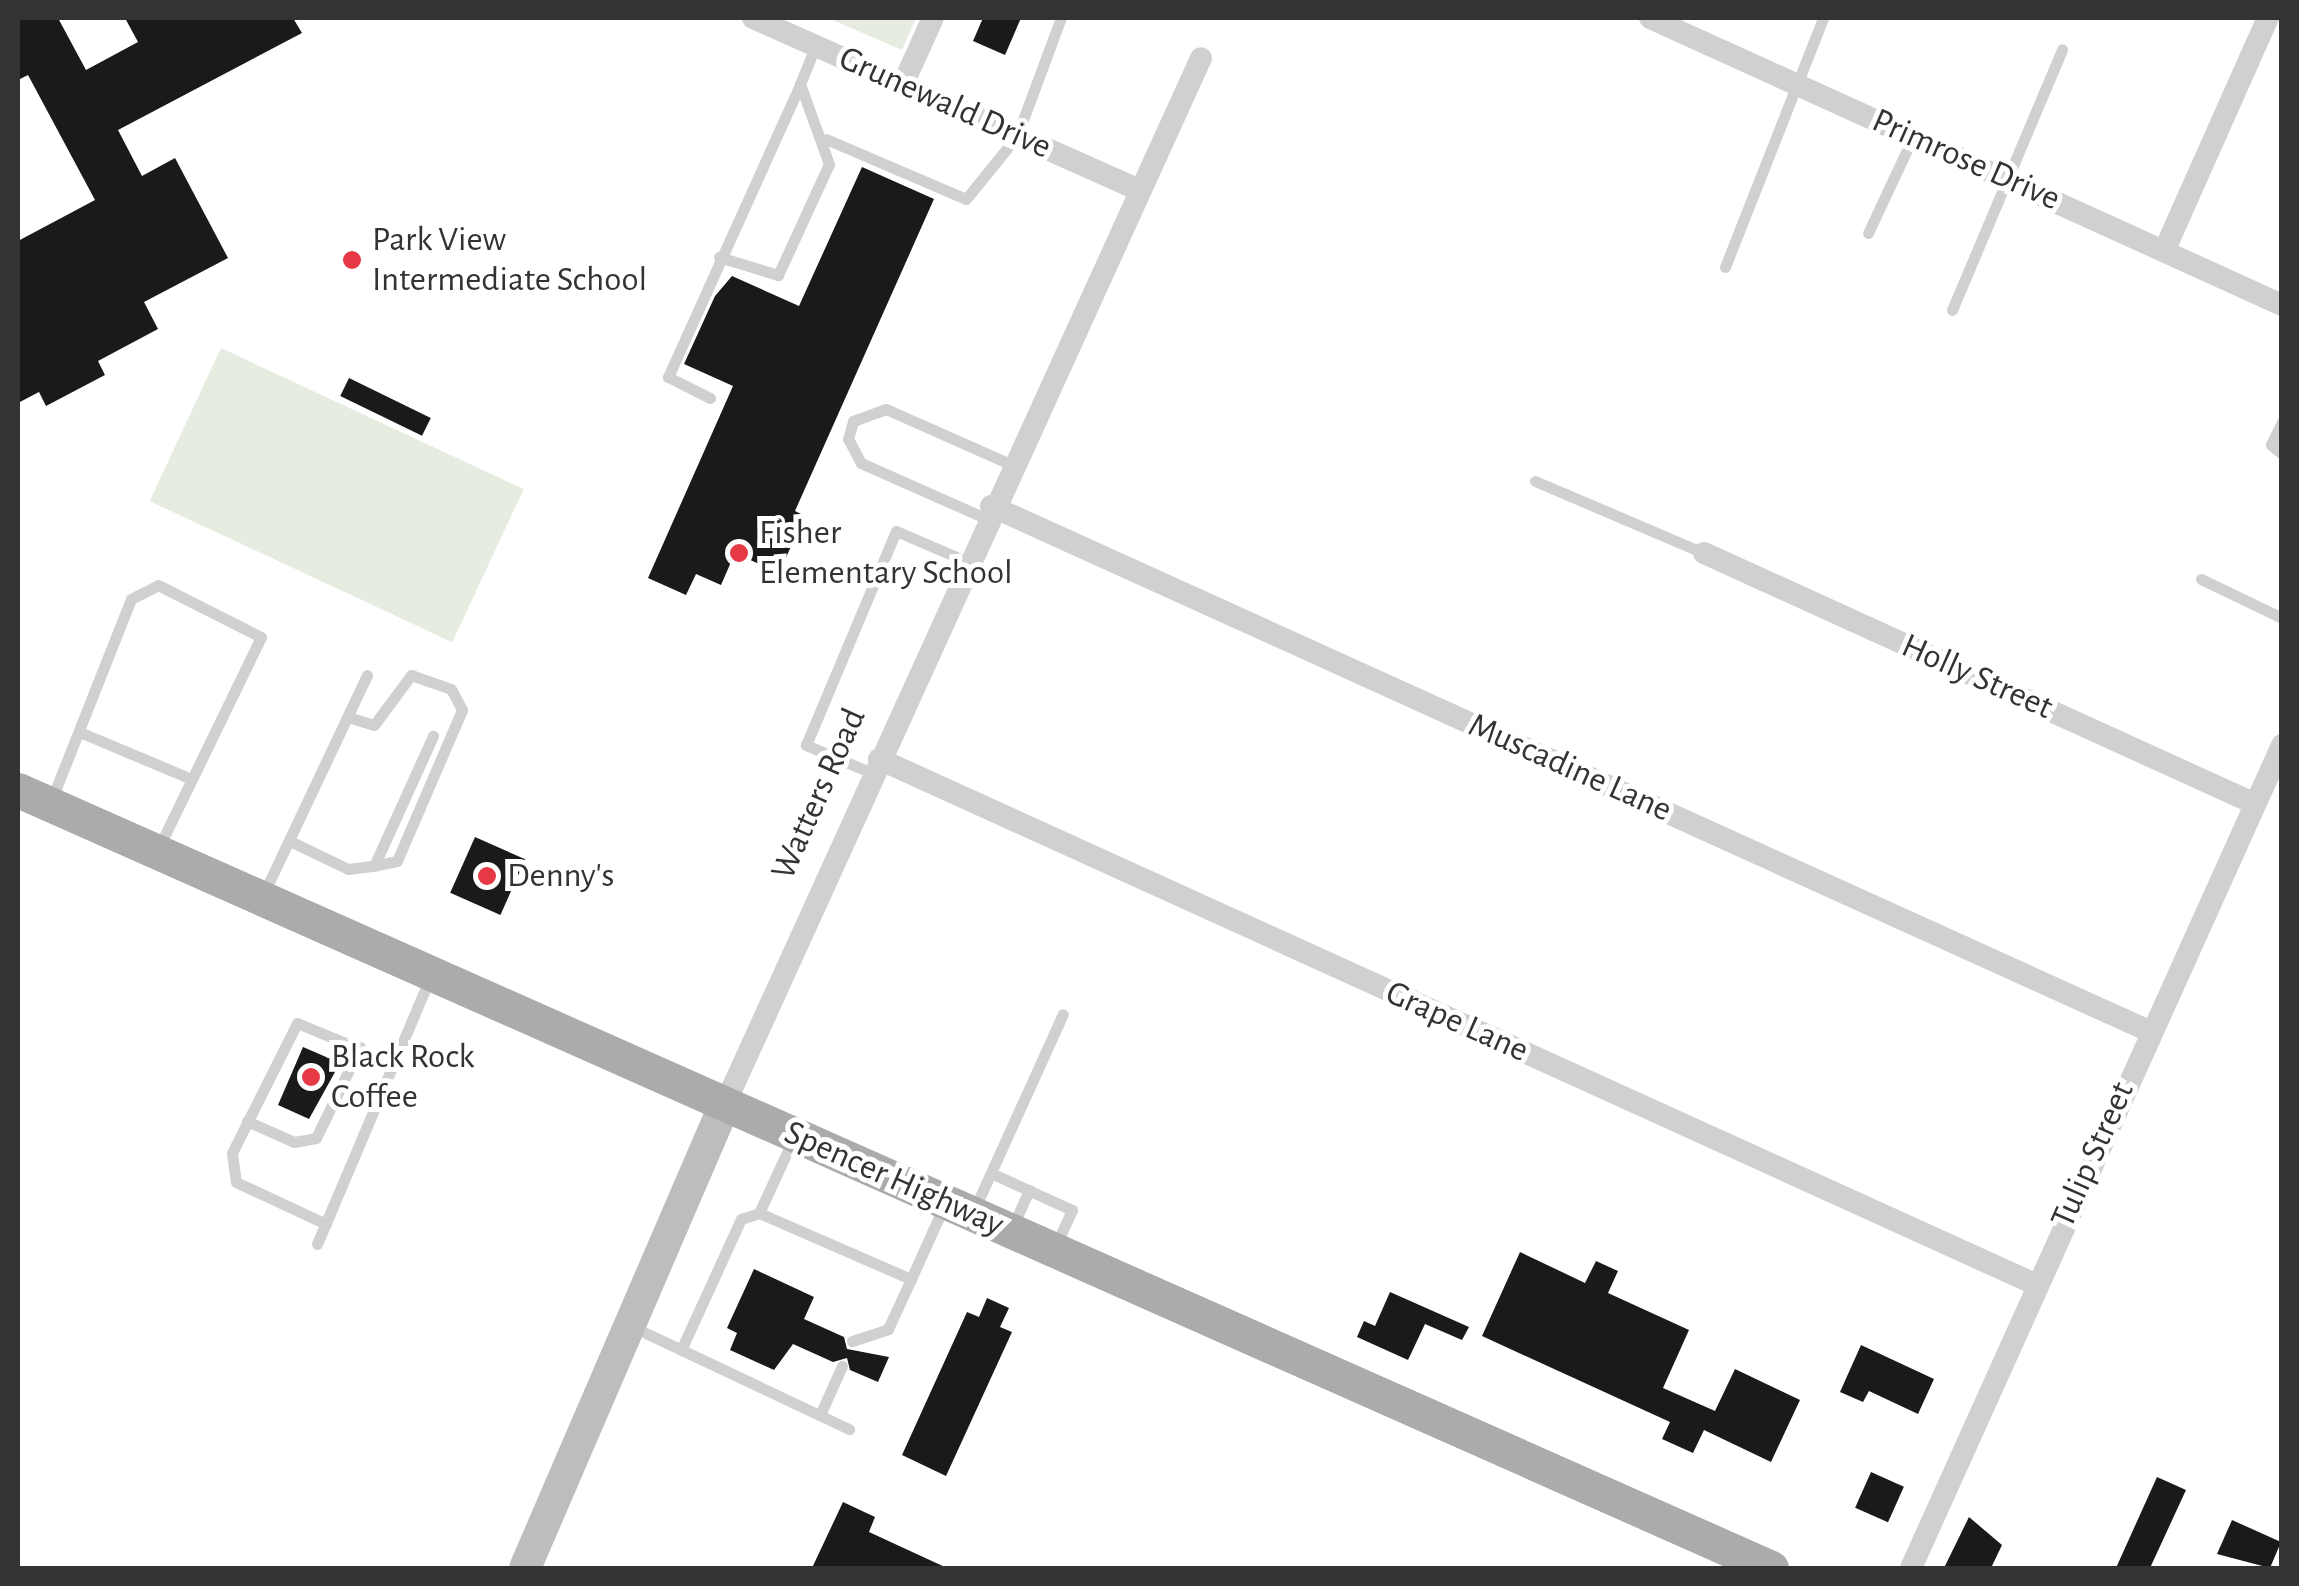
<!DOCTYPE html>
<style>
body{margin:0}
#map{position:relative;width:2299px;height:1586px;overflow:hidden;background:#fff;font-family:"Alegreya Sans",sans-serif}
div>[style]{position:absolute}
.green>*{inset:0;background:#e6ecdf;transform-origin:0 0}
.building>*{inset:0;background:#1a1a1a;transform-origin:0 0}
.lane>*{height:11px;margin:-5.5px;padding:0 5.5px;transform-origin:5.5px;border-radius:5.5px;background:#d0d0d0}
.street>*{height:22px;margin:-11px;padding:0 11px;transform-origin:11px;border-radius:11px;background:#d0d0d0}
.secondary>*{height:32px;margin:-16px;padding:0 16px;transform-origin:16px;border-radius:16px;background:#bdbdbd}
.primary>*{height:35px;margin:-17.5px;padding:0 17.5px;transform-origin:17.5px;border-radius:17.5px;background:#ababab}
.dots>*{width:28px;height:28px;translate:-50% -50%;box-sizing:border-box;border:5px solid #fff;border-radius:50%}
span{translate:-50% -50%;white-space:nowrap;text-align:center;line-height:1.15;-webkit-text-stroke:10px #fff;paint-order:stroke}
.street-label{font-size:35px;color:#333}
.poi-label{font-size:35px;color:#333}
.left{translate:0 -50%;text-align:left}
.frame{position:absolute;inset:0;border:20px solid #333;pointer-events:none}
</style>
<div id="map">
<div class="green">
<div style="clip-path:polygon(828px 18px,916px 18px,902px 50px)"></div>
<div style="left:221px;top:348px;width:334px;height:169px;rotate:25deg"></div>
</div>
<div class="building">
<div style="clip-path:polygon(18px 18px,58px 18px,86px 70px,138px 42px,125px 18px,293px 18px,302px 33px,118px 130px,142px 176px,175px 158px,228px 258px,144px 302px,158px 329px,98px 361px,105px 375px,46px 406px,39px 392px,18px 403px,18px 241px,95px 200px,28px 75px,18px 80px)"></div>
<div style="clip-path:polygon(983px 18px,1021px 18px,1005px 55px,973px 41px)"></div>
<div style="clip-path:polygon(862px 167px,934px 199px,795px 511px,805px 516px,783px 564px,770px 569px,735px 553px,721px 585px,696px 574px,686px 595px,648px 578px,733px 386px,684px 364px,715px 296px,732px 276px,799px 306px)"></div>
<div style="left:349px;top:378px;width:91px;height:20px;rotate:26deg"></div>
<div style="left:475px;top:837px;width:55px;height:61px;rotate:24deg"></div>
<div style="clip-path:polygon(303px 1047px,340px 1063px,309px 1119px,278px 1105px)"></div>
<div style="clip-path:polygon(1520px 1252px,1585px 1283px,1596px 1261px,1618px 1271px,1608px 1293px,1689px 1330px,1663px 1388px,1715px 1411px,1735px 1369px,1800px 1400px,1771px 1462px,1704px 1430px,1693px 1453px,1662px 1439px,1670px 1422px,1482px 1336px)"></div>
<div style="clip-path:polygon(754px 1269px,814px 1297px,804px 1319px,844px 1337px,847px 1349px,889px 1357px,878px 1382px,850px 1370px,847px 1358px,833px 1362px,793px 1344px,774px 1370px,730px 1350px,737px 1333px,727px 1328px)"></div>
<div style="clip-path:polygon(1390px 1292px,1469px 1327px,1462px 1340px,1425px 1324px,1408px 1360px,1357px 1337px,1364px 1321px,1375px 1326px)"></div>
<div style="clip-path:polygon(987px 1298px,1009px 1308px,1000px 1327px,1012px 1332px,946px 1476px,902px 1455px,967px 1312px,979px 1317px)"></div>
<div style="clip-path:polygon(1861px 1345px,1934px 1379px,1918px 1414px,1869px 1391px,1863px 1402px,1840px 1392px)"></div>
<div style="left:1871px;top:1472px;width:36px;height:39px;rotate:24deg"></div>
<div style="clip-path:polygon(2157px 1477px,2186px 1490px,2150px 1568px,2116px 1568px)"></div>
<div style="clip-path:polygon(843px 1502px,875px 1517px,869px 1532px,947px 1568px,812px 1568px)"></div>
<div style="clip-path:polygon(1969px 1517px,2002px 1545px,1991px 1568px,1944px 1568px)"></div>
<div style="clip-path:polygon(2232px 1520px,2281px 1542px,2270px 1568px,2217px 1554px)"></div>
</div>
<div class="lane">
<div style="left:826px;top:139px;width:152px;rotate:23.2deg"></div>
<div style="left:966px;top:199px;width:81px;rotate:-51deg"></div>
<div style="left:1017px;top:136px;width:126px;rotate:-69.6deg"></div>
<div style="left:1868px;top:233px;width:106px;rotate:-64.9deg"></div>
<div style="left:719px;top:257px;width:62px;rotate:17deg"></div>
<div style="left:778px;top:275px;width:122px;rotate:-65.3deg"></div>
<div style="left:829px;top:164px;width:85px;rotate:-109.9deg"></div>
<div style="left:800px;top:84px;width:42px;rotate:-67.7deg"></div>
<div style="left:1725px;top:267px;width:268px;rotate:-68.5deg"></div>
<div style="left:1952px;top:310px;width:283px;rotate:-67.1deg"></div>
<div style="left:710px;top:398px;width:47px;rotate:-153.4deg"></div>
<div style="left:668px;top:377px;width:321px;rotate:-65.7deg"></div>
<div style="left:2282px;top:422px;width:25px;rotate:116deg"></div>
<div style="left:2271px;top:445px;width:14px;rotate:39deg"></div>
<div style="left:1535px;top:481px;width:184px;rotate:23.1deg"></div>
<div style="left:985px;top:518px;width:136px;rotate:-156.1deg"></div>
<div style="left:861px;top:463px;width:27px;rotate:-118deg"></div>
<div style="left:848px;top:439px;width:19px;rotate:-74deg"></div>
<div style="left:853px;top:421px;width:35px;rotate:-20deg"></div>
<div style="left:886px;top:409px;width:136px;rotate:23.9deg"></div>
<div style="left:2201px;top:579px;width:90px;rotate:25.7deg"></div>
<div style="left:348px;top:717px;width:27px;rotate:17deg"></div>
<div style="left:374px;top:725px;width:62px;rotate:-53.5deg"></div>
<div style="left:411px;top:675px;width:42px;rotate:19.3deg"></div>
<div style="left:451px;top:689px;width:24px;rotate:62deg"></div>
<div style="left:462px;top:710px;width:164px;rotate:113.3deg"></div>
<div style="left:397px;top:861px;width:24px;rotate:168deg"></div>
<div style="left:82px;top:733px;width:116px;rotate:22.8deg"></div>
<div style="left:872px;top:773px;width:72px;rotate:-157deg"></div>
<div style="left:806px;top:745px;width:232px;rotate:-67.2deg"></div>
<div style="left:896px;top:531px;width:76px;rotate:23.2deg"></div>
<div style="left:51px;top:801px;width:217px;rotate:-68.4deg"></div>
<div style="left:131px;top:599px;width:30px;rotate:-27deg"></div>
<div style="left:158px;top:585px;width:115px;rotate:26.8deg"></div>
<div style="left:261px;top:637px;width:233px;rotate:115.9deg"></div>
<div style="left:292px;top:842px;width:62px;rotate:25.7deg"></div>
<div style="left:348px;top:869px;width:26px;rotate:-7deg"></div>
<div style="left:374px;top:866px;width:143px;rotate:-65.6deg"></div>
<div style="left:264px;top:893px;width:241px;rotate:-64.7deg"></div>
<div style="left:247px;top:1121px;width:51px;rotate:24.1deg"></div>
<div style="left:294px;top:1142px;width:22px;rotate:-10deg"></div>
<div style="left:316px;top:1138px;width:101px;rotate:-64.2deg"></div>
<div style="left:991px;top:1173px;width:89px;rotate:24.6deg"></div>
<div style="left:1072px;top:1210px;width:41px;rotate:114.7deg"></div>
<div style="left:974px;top:1210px;width:215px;rotate:-65.6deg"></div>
<div style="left:759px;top:1213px;width:166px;rotate:23.5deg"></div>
<div style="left:911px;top:1279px;width:80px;rotate:-65.7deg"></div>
<div style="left:326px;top:1224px;width:99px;rotate:-155deg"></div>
<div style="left:236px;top:1182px;width:29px;rotate:-98deg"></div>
<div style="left:232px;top:1153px;width:145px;rotate:-63.4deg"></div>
<div style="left:297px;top:1023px;width:105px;rotate:22.4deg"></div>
<div style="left:1012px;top:1228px;width:42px;rotate:-65.9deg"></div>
<div style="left:317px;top:1244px;width:289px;rotate:-67deg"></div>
<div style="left:633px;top:1327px;width:239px;rotate:25.3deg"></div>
<div style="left:852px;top:1341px;width:38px;rotate:-18deg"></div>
<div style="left:888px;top:1329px;width:55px;rotate:-65.3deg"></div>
<div style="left:681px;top:1350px;width:144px;rotate:-65.4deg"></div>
<div style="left:741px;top:1219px;width:19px;rotate:-18deg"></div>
<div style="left:759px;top:1213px;width:84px;rotate:-65.3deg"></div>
<div style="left:820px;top:1415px;width:54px;rotate:-65.8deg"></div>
</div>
<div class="street">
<div style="left:753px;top:18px;width:420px;rotate:24deg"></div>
<div style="left:1650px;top:18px;width:694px;rotate:24.42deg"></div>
<div style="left:903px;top:84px;width:72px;rotate:-65.6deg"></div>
<div style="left:2165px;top:249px;width:253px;rotate:-66deg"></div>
<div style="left:991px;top:506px;width:1271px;rotate:24.39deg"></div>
<div style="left:1704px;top:553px;width:601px;rotate:24.48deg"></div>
<div style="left:879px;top:759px;width:1270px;rotate:24.43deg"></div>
<div style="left:725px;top:1104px;width:1149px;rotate:-65.53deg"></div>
<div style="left:1911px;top:1568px;width:903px;rotate:-65.73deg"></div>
</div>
<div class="secondary">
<div style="left:525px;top:1568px;width:505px;rotate:-66.68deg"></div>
</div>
<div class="primary">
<div style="left:18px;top:790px;width:1918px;rotate:23.93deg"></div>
</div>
<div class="dots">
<div style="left:352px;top:260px;background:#e63946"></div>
<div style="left:739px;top:553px;background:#e63946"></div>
<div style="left:487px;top:876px;background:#e63946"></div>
<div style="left:311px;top:1077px;background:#e63946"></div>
</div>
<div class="street-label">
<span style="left:945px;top:103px;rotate:24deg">Grunewald Drive</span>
<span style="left:1966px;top:160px;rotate:24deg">Primrose Drive</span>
<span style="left:1977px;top:677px;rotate:24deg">Holly Street</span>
<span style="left:1570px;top:768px;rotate:24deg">Muscadine Lane</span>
<span style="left:819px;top:794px;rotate:-66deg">Watters Road</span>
<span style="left:1457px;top:1022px;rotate:24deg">Grape Lane</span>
<span style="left:2093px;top:1155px;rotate:-66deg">Tulip Street</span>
<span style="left:894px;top:1179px;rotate:24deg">Spencer Highway</span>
</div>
<div class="poi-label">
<span class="left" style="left:372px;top:260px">Park View<br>Intermediate School</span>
<span class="left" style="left:759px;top:553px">Fisher<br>Elementary School</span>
<span class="left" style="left:507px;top:876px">Denny's</span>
<span class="left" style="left:331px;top:1077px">Black Rock<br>Coffee</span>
</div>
<div class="frame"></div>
</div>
